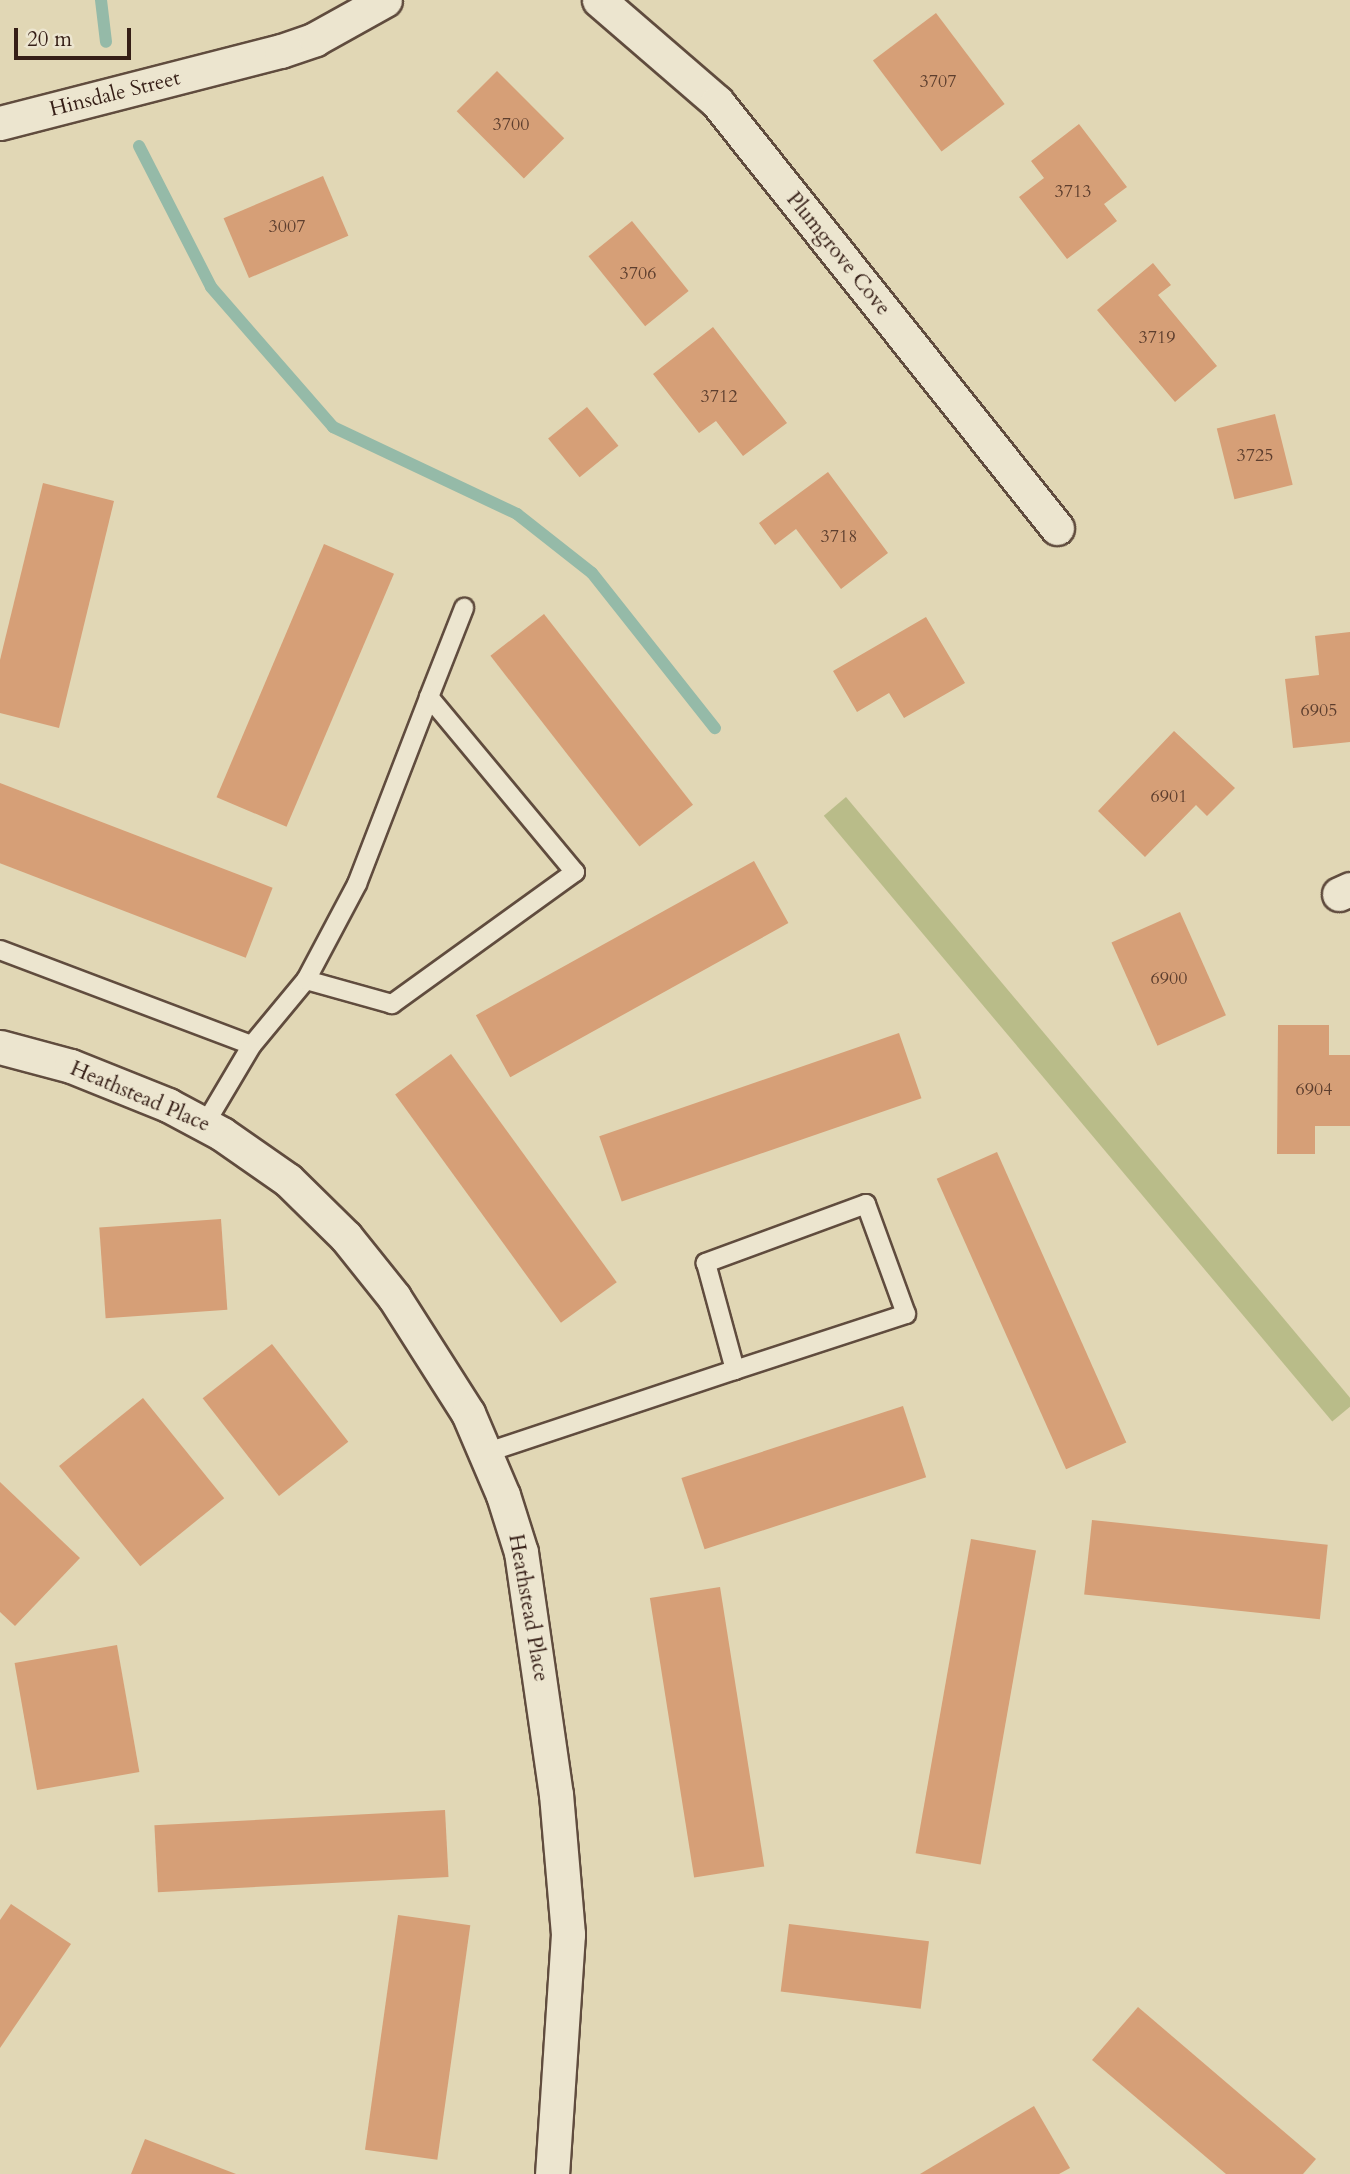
<!DOCTYPE html>
<style>
body{margin:0}
#map{position:relative;width:1350px;height:2174px;overflow:hidden;background:#e1d7b5;font-family:Cardo,serif}
div>[style]{position:absolute}
.green>*{inset:0;background:#b9bc89;transform-origin:0 0}
.stream>*{height:12px;margin:-6px;padding:0 6px;transform-origin:6px;border-radius:6px;background:#95baa8}
.building>*{inset:0;background:#d69f77;transform-origin:0 0}
.roads{filter:drop-shadow(2px 0 #604c3e) drop-shadow(-2px 0 #604c3e) drop-shadow(0 2px #604c3e) drop-shadow(0 -2px #604c3e)}
.service>*{height:18px;margin:-9px;padding:0 9px;transform-origin:9px;border-radius:9px;background:#ece5cf}
.minor>*{height:33px;margin:-16.5px;padding:0 16.5px;transform-origin:16.5px;border-radius:16.5px;background:#ece5cf}
span{translate:-50% -50%;white-space:nowrap;text-align:center;line-height:1.15;-webkit-text-stroke:5px #ece5cf;paint-order:stroke}
.number-label{font-size:18px;color:#5d3e2e}
.number-label span{-webkit-text-stroke-width:0}
.street-label{font-size:21px;color:#351e16}
.scale{position:absolute;left:14px;top:28px;width:117px;height:32px;box-sizing:border-box;border:4px solid #351e16;border-top:0;padding-left:9px;font-size:21px;line-height:24px;white-space:nowrap;color:#351e16;-webkit-text-stroke:5px #ece5cf;paint-order:stroke}
</style>
<div id="map">
<div class="green">
<div style="left:846px;top:797px;width:791px;height:29px;rotate:50deg"></div>
</div>
<div class="stream">
<div style="left:101px;top:0;width:42px;rotate:83.2deg"></div>
<div style="left:139px;top:146px;width:158px;rotate:62.9deg"></div>
<div style="left:211px;top:287px;width:186px;rotate:48.9deg"></div>
<div style="left:333px;top:427px;width:204px;rotate:25.3deg"></div>
<div style="left:517px;top:514px;width:95px;rotate:38.2deg"></div>
<div style="left:592px;top:573px;width:198px;rotate:51.6deg"></div>
</div>
<div class="building">
<div style="left:936px;top:13px;width:114px;height:79px;rotate:53deg"></div>
<div style="left:497px;top:71px;width:95px;height:57px;rotate:45deg"></div>
<div style="clip-path:polygon(1079px 124px,1127px 187px,1104px 204px,1117px 221px,1067px 259px,1019px 197px,1044px 178px,1031px 161px)"></div>
<div style="left:323px;top:176px;width:65px;height:108px;rotate:67deg"></div>
<div style="left:632px;top:221px;width:90px;height:56px;rotate:51deg"></div>
<div style="clip-path:polygon(1153px 263px,1171px 285px,1158px 295px,1217px 366px,1175px 402px,1097px 310px)"></div>
<div style="clip-path:polygon(713px 327px,787px 423px,743px 456px,716px 421px,699px 433px,653px 374px)"></div>
<div style="left:587px;top:407px;width:50px;height:50px;rotate:51deg"></div>
<div style="left:1275px;top:414px;width:73px;height:60px;rotate:76deg"></div>
<div style="clip-path:polygon(828px 472px,888px 553px,841px 589px,796px 529px,775px 545px,759px 523px)"></div>
<div style="clip-path:polygon(43px 483px,114px 501px,59px 728px,0 713px,0 660px)"></div>
<div style="left:324px;top:544px;width:76px;height:275px;rotate:23deg"></div>
<div style="left:544px;top:614px;width:242px;height:68px;rotate:52deg"></div>
<div style="clip-path:polygon(926px 617px,965px 683px,904px 718px,889px 693px,857px 712px,833px 671px)"></div>
<div style="clip-path:polygon(1350px 632px,1350px 742px,1293px 748px,1285px 679px,1319px 675px,1315px 636px)"></div>
<div style="clip-path:polygon(1174px 731px,1235px 788px,1207px 816px,1196px 805px,1145px 857px,1098px 811px)"></div>
<div style="left:0;top:783px;width:292px;height:75px;rotate:21deg"></div>
<div style="left:754px;top:861px;width:71px;height:318px;rotate:61deg"></div>
<div style="left:1180px;top:912px;width:113px;height:75px;rotate:66deg"></div>
<div style="clip-path:polygon(1278px 1025px,1329px 1025px,1329px 1055px,1350px 1055px,1350px 1126px,1315px 1126px,1315px 1154px,1277px 1154px)"></div>
<div style="left:899px;top:1033px;width:69px;height:317px;rotate:71deg"></div>
<div style="left:451px;top:1054px;width:282px;height:69px;rotate:54deg"></div>
<div style="left:997px;top:1152px;width:318px;height:66px;rotate:66deg"></div>
<div style="left:221px;top:1219px;width:91px;height:122px;rotate:86deg"></div>
<div style="left:272px;top:1344px;width:124px;height:88px;rotate:52deg"></div>
<div style="left:143px;top:1398px;width:129px;height:108px;rotate:51deg"></div>
<div style="left:903px;top:1406px;width:75px;height:233px;rotate:72deg"></div>
<div style="clip-path:polygon(0 1482px,80px 1558px,15px 1626px,0 1612px)"></div>
<div style="left:1092px;top:1520px;width:237px;height:75px;rotate:6deg"></div>
<div style="left:971px;top:1539px;width:66px;height:319px;rotate:10deg"></div>
<div style="left:720px;top:1587px;width:283px;height:71px;rotate:81deg"></div>
<div style="left:117px;top:1645px;width:129px;height:104px;rotate:80deg"></div>
<div style="left:445px;top:1810px;width:67px;height:291px;rotate:87deg"></div>
<div style="clip-path:polygon(11px 1904px,71px 1944px,0 2048px,0 1920px)"></div>
<div style="left:398px;top:1915px;width:73px;height:237px;rotate:8deg"></div>
<div style="left:789px;top:1924px;width:141px;height:68px;rotate:7deg"></div>
<div style="clip-path:polygon(1138px 2007px,1316px 2159px,1303px 2174px,1226px 2174px,1092px 2060px)"></div>
<div style="clip-path:polygon(1034px 2106px,1070px 2168px,1059px 2174px,920px 2174px)"></div>
<div style="clip-path:polygon(145px 2139px,236px 2174px,131px 2174px)"></div>
</div>
<div class="roads">
<div class="service">
<div style="left:429px;top:697px;width:96px;rotate:-68.5deg"></div>
<div style="left:0;top:950px;width:269px;rotate:20.7deg"></div>
<div style="left:205px;top:1124px;width:92px;rotate:-59.3deg"></div>
<div style="left:252px;top:1045px;width:85px;rotate:-50.3deg"></div>
<div style="left:306px;top:980px;width:109px;rotate:-62deg"></div>
<div style="left:357px;top:884px;width:200px;rotate:-68.9deg"></div>
<div style="left:429px;top:697px;width:228px;rotate:50.2deg"></div>
<div style="left:575px;top:872px;width:226px;rotate:144.2deg"></div>
<div style="left:392px;top:1004px;width:89px;rotate:-164.4deg"></div>
<div style="left:485px;top:1453px;width:263px;rotate:-18.4deg"></div>
<div style="left:735px;top:1370px;width:180px;rotate:-18.1deg"></div>
<div style="left:906px;top:1314px;width:117px;rotate:-110deg"></div>
<div style="left:866px;top:1204px;width:171px;rotate:159.8deg"></div>
<div style="left:706px;top:1263px;width:111px;rotate:74.8deg"></div>
</div>
<div class="minor">
<div style="left:599px;top:0;width:156px;rotate:40.8deg"></div>
<div style="left:717px;top:102px;width:545px;rotate:51.41deg"></div>
<div style="left:0;top:123px;width:290px;rotate:-14.4deg"></div>
<div style="left:281px;top:51px;width:36px;rotate:-19deg"></div>
<div style="left:315px;top:39px;width:80px;rotate:-29.1deg"></div>
<div style="left:1339px;top:894px;width:12px;rotate:-24deg"></div>
<div style="left:0;top:1047px;width:73px;rotate:15deg"></div>
<div style="left:71px;top:1066px;width:105px;rotate:21.9deg"></div>
<div style="left:168px;top:1105px;width:61px;rotate:28.2deg"></div>
<div style="left:222px;top:1134px;width:80px;rotate:34.9deg"></div>
<div style="left:288px;top:1180px;width:81px;rotate:44.5deg"></div>
<div style="left:346px;top:1237px;width:77px;rotate:51.3deg"></div>
<div style="left:394px;top:1297px;width:138px;rotate:57.5deg"></div>
<div style="left:468px;top:1413px;width:89px;rotate:66.9deg"></div>
<div style="left:503px;top:1495px;width:60px;rotate:72.5deg"></div>
<div style="left:521px;top:1552px;width:245px;rotate:81.8deg"></div>
<div style="left:556px;top:1794px;width:141px;rotate:85.1deg"></div>
<div style="left:568px;top:1934px;width:241px;rotate:93.8deg"></div>
</div>
</div>
<div class="number-label">
<span style="left:938px;top:82px">3707</span>
<span style="left:511px;top:125px">3700</span>
<span style="left:1073px;top:192px">3713</span>
<span style="left:287px;top:227px">3007</span>
<span style="left:638px;top:274px">3706</span>
<span style="left:1157px;top:338px">3719</span>
<span style="left:719px;top:397px">3712</span>
<span style="left:1255px;top:456px">3725</span>
<span style="left:839px;top:537px">3718</span>
<span style="left:1319px;top:711px">6905</span>
<span style="left:1169px;top:797px">6901</span>
<span style="left:1169px;top:979px">6900</span>
<span style="left:1314px;top:1090px">6904</span>
</div>
<div class="street-label">
<span style="left:115px;top:94px;rotate:-14deg">Hinsdale Street</span>
<span style="left:838px;top:254px;rotate:51deg">Plumgrove Cove</span>
<span style="left:140px;top:1097px;rotate:23deg">Heathstead Place</span>
<span style="left:528px;top:1608px;rotate:80deg">Heathstead Place</span>
</div>
<div class="scale">20 m</div>
</div>
